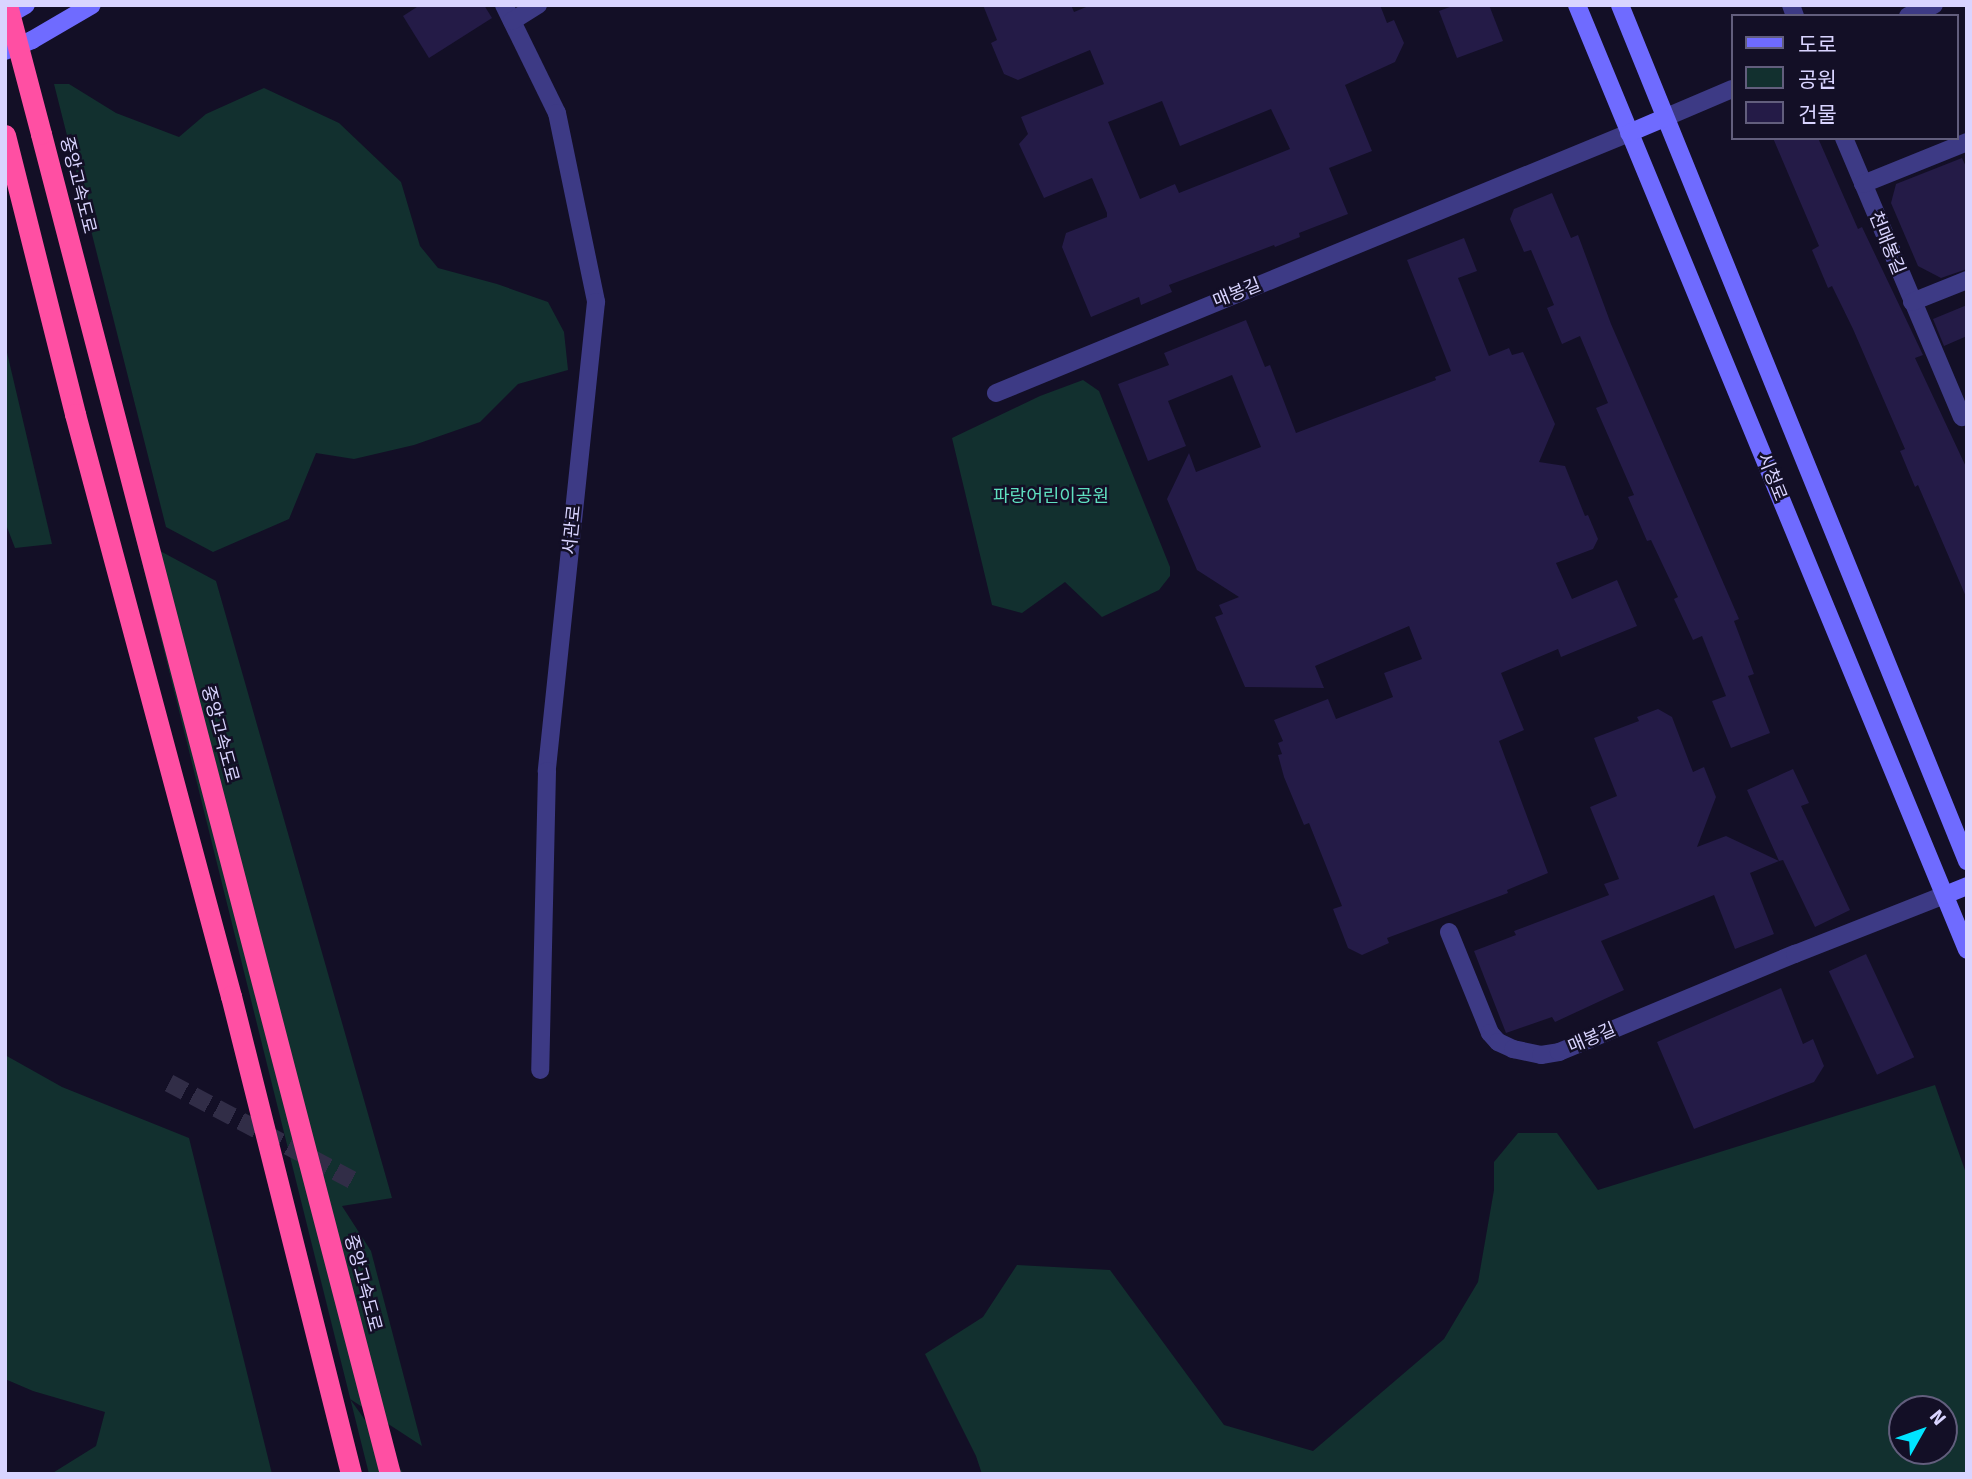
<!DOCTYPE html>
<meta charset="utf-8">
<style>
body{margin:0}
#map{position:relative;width:1972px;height:1479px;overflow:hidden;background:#130f26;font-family:Signika,"Noto Sans KR",sans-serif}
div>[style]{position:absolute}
.green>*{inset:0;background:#12302f}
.building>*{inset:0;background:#241b47;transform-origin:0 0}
.street-tunnel>*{height:18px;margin-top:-9px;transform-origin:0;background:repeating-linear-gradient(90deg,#312d47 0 18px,transparent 0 27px)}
.street>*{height:18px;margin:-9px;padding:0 9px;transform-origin:9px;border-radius:9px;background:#3d3a85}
.secondary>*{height:18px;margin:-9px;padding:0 9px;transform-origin:9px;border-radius:9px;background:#6f6bff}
.highway>*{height:21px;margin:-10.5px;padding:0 10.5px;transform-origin:10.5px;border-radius:10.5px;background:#ff4fa3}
.highway-bridge>*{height:21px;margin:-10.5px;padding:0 10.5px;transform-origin:10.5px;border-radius:10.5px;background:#ff4fa3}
span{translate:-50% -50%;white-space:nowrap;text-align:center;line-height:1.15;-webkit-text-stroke:5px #130f26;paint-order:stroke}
.street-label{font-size:18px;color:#d9d4ff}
.park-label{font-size:18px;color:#5fe0c0}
.frame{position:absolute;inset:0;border:7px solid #d9d4ff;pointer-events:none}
.legend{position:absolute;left:1731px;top:14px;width:228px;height:126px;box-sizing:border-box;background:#130f26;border:2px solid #625e7d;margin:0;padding:9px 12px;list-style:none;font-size:21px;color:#d9d4ff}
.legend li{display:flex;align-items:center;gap:14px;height:35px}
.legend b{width:35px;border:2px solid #625e7d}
.north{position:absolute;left:1888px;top:1395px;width:70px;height:70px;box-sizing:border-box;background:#130f26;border:2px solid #625e7d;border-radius:50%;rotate:50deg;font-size:19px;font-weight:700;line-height:28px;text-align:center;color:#d9d4ff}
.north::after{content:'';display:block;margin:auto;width:24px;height:32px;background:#00e5ff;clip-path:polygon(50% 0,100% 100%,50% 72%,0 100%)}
</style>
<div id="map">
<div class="green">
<div style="clip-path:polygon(54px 84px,69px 84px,116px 113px,179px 137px,206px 114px,264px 88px,339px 123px,401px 182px,420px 246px,438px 268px,497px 284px,548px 302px,564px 332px,568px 370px,518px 384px,480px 422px,414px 445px,354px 459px,316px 453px,289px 519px,213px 552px,166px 527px)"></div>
<div style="clip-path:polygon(5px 344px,52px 544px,15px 548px,5px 522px)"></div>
<div style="clip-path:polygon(1083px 380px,1099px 391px,1170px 567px,1170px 576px,1159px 590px,1102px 617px,1065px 582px,1022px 613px,992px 605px,952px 438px,1040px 396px)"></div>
<div style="clip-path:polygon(136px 538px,216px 581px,392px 1198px,342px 1206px,371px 1251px,422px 1446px,350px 1399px,404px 1474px,369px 1474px)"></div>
<div style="clip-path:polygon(5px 1055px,62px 1087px,189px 1138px,272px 1474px,51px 1474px,96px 1446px,105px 1412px,33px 1391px,5px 1379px)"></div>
<div style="clip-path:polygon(evenodd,1935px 1085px,1967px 1176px,1967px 1474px,982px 1474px,976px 1456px,925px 1354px,983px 1317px,1017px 1265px,1110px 1270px,1224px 1425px,1313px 1451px,1444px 1339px,1478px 1282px,1494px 1190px,1494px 1162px,1518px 1133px,1557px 1133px,1598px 1190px,1935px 1085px,1944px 1409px,1944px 1451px,1902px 1451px,1902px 1409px,1944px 1409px)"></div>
</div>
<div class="building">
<div style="clip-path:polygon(420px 5px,484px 5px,492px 18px,429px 58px,403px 16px)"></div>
<div style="clip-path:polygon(evenodd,983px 5px,1071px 5px,1074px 12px,1091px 5px,1380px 5px,1387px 23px,1394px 20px,1404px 43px,1395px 62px,1345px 85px,1372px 151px,1329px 168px,1348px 214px,1299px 233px,1300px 237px,1275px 247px,1274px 245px,1169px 285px,1172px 292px,1141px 305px,1139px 297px,1091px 317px,1062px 247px,1066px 233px,1107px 217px,1107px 213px,1092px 178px,1044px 198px,1019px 144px,1028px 134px,1021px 117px,1104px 84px,1090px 50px,1018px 80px,1004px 74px,991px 43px,997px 40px,983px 5px,1162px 101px,1180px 146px,1271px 109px,1290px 149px,1179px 193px,1175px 184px,1140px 199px,1108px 122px,1162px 101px)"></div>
<div style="clip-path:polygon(1455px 5px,1489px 5px,1503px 41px,1457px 58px,1439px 11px)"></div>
<div style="clip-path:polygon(1773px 138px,1818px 138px,1858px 229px,1862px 227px,1923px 355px,1915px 358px,1967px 469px,1967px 599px,1918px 485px,1915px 487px,1900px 451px,1905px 449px,1853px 329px,1832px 286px,1828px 288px,1812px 250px,1819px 246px)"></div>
<div style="clip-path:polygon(1962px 158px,1967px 169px,1967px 269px,1941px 278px,1918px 266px,1891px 203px,1896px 184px)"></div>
<div style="clip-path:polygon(1552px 193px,1571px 238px,1578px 235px,1611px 324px,1739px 619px,1734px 621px,1754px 674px,1748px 676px,1770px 733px,1731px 748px,1712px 701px,1726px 696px,1702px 636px,1693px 640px,1674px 599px,1678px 597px,1651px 540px,1647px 541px,1628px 497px,1634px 495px,1596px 408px,1608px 403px,1580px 336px,1562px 344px,1547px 308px,1554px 305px,1531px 250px,1524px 252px,1510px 219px,1514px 209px)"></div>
<div style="clip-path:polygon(1464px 238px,1477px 271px,1458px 278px,1489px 356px,1509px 348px,1512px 355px,1523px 352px,1555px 424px,1539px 462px,1565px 466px,1585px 516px,1588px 515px,1598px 539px,1593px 549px,1556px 563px,1572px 599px,1617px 580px,1637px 626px,1561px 657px,1558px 649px,1501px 673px,1524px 730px,1499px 741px,1548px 873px,1507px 890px,1508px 893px,1387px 938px,1389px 943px,1362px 955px,1348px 948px,1333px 909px,1342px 906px,1309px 823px,1304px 825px,1284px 777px,1278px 755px,1282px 754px,1278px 743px,1283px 741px,1274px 720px,1328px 699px,1336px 719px,1393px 697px,1384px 673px,1422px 659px,1409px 626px,1315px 666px,1324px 688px,1245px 687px,1215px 617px,1223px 614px,1219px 605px,1239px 597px,1197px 570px,1167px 499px,1189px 453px,1196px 472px,1261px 447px,1232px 375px,1168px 401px,1186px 446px,1148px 461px,1118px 384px,1169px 365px,1164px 353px,1246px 320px,1265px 367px,1270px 365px,1296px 433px,1436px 380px,1435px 377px,1451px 371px,1407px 260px)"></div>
<div style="clip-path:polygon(1967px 305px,1967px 336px,1944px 346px,1933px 319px)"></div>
<div style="clip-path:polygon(1658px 709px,1672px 717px,1693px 772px,1704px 767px,1716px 797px,1697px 847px,1726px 836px,1779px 861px,1750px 873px,1774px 934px,1735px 949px,1714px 895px,1601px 941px,1624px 990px,1555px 1022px,1552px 1017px,1506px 1033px,1474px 951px,1516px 935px,1514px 931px,1609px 895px,1604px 884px,1619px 879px,1590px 807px,1617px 796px,1594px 738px,1639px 721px,1637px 717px)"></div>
<div style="clip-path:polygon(1793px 769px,1809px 803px,1801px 806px,1850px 910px,1815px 927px,1783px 860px,1779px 861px,1747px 790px)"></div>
<div style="left:1866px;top:954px;width:114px;height:41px;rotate:65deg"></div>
<div style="clip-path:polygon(1781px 988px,1803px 1044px,1813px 1039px,1824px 1066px,1814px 1082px,1694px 1129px,1657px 1042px)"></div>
</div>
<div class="street-tunnel">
<div style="left:169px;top:1083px;width:212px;rotate:27.9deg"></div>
</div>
<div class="street">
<div style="left:504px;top:5px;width:120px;rotate:63.9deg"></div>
<div style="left:557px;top:113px;width:193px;rotate:78.3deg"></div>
<div style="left:596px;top:302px;width:472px;rotate:96deg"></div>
<div style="left:547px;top:771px;width:299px;rotate:91.3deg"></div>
<div style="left:1791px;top:5px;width:12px;rotate:70deg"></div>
<div style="left:1908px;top:16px;width:28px;rotate:-23deg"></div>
<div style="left:512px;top:21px;width:31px;rotate:-32deg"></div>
<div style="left:1664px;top:118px;width:74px;rotate:-23.1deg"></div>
<div style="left:1844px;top:138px;width:303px;rotate:67.1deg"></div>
<div style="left:1863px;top:184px;width:112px;rotate:-22deg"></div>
<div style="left:1912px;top:302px;width:59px;rotate:-21.8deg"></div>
<div style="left:996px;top:393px;width:684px;rotate:-22.33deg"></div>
<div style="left:1449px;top:932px;width:109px;rotate:67.9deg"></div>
<div style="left:1490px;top:1033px;width:12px;rotate:48deg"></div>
<div style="left:1498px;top:1042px;width:17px;rotate:25deg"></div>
<div style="left:1513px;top:1049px;width:29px;rotate:12deg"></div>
<div style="left:1541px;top:1055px;width:18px;rotate:-9deg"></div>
<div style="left:1559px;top:1052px;width:256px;rotate:-22.6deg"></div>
<div style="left:1795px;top:954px;width:161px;rotate:-21.5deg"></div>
</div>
<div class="secondary">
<div style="left:1577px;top:5px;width:1022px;rotate:67.57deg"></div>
<div style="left:1620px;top:5px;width:924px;rotate:67.93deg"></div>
<div style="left:5px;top:17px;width:24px;rotate:-30deg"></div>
<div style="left:5px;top:51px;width:29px;rotate:-22deg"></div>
<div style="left:32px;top:40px;width:69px;rotate:-30.3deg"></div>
<div style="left:1629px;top:133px;width:38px;rotate:-23deg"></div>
<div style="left:1945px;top:895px;width:24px;rotate:-22deg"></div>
</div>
<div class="highway">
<div style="left:41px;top:134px;width:1385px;rotate:75.4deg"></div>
<div style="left:5px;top:135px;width:288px;rotate:75.9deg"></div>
<div style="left:75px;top:414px;width:603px;rotate:75deg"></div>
<div style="left:231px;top:996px;width:493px;rotate:75.9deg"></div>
</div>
<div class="highway-bridge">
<div style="left:7px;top:5px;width:133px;rotate:75.2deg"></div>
</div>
<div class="street-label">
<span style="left:78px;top:185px;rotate:76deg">중앙고속도로</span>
<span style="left:1887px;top:243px;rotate:68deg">천매봉길</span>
<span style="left:1237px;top:293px;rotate:-22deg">매봉길</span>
<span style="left:1772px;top:477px;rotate:68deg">시청로</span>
<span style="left:572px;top:530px;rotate:-84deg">서관로</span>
<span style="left:220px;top:734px;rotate:75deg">중앙고속도로</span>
<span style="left:1592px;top:1038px;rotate:-23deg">매봉길</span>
<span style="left:363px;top:1283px;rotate:75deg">중앙고속도로</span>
</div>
<div class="park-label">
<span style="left:1051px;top:496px">파랑어린이공원</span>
</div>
<div class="frame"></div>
<ul class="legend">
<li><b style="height:9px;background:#6f6bff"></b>도로</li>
<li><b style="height:19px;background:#12302f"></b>공원</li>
<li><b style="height:19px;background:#241b47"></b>건물</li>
</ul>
<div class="north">N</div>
</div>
